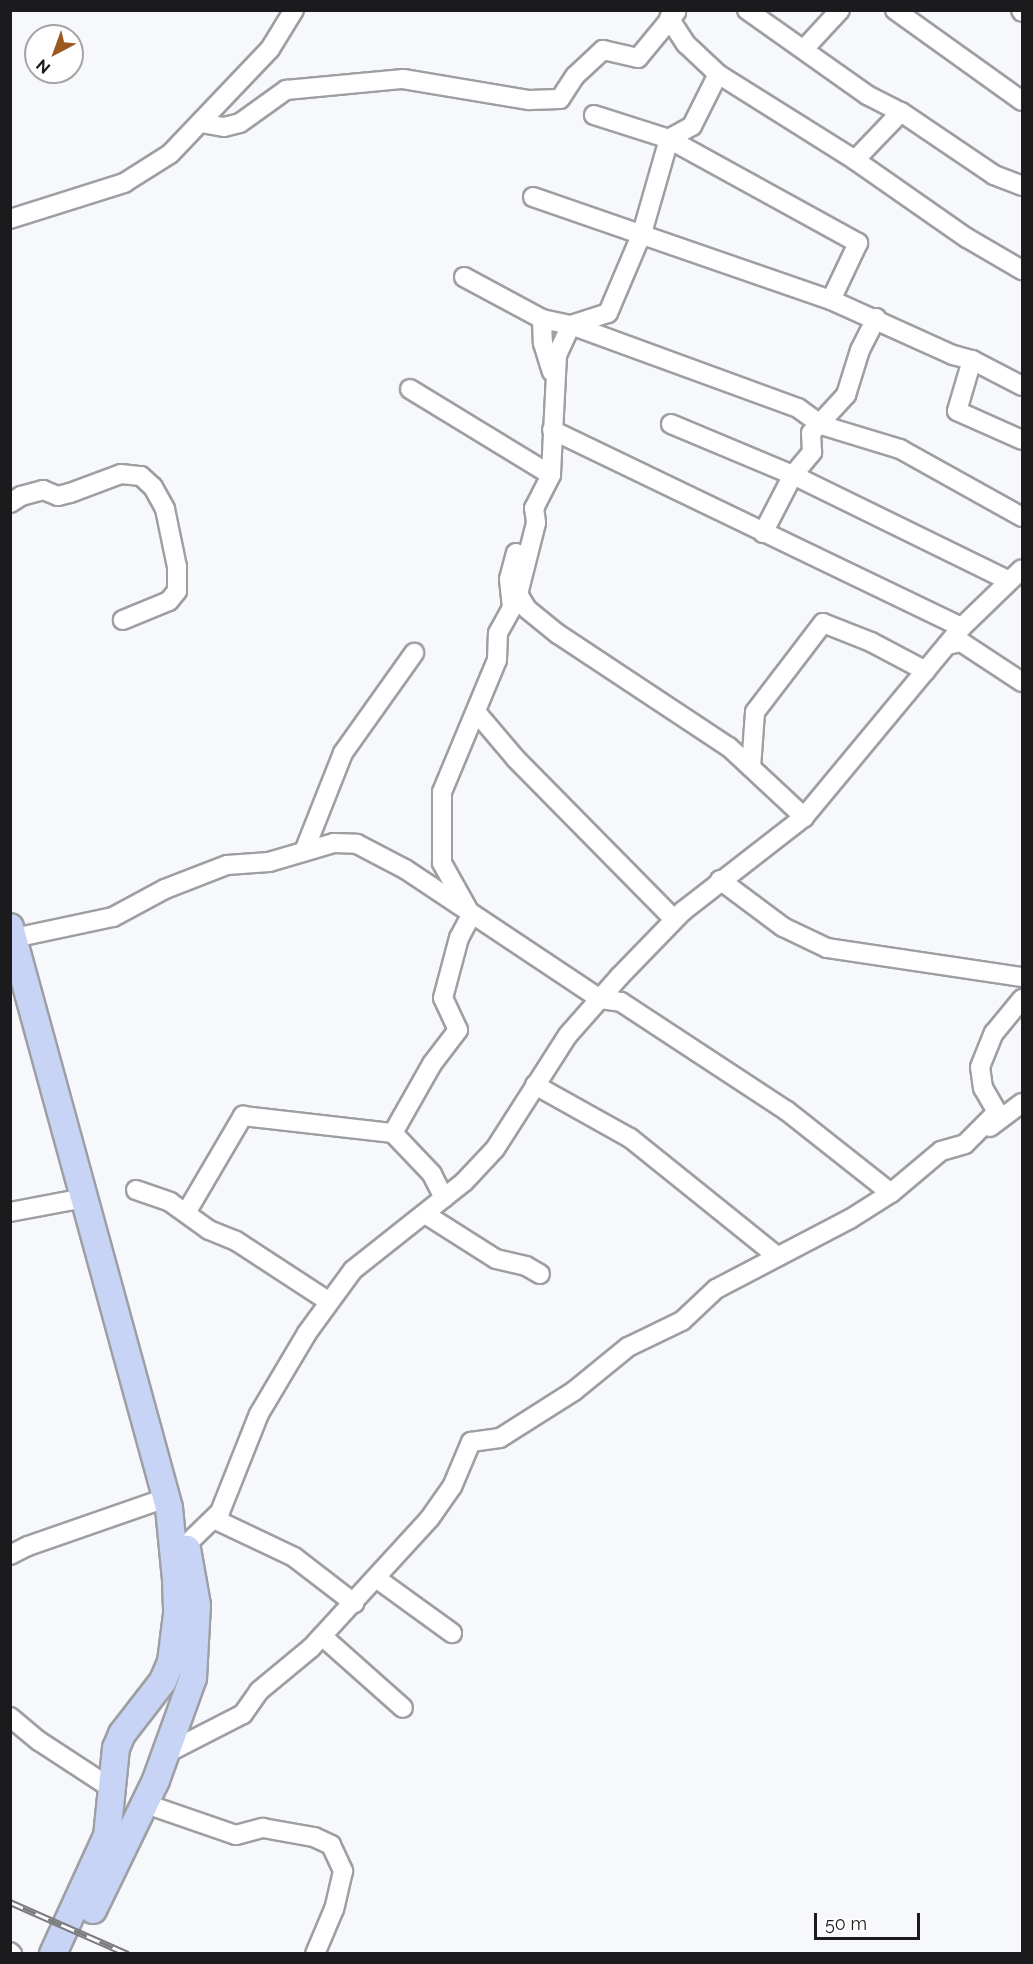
<!DOCTYPE html>
<style>
body{margin:0}
#map{position:relative;width:1033px;height:1964px;overflow:hidden;background:#f7f8fc;font-family:Raleway,sans-serif}
div>[style]{position:absolute}
.roads{filter:drop-shadow(2px 0 #9e9fa3) drop-shadow(-2px 0 #9e9fa3) drop-shadow(0 2px #9e9fa3) drop-shadow(0 -2px #9e9fa3)}
.minor>*{height:18px;margin:-9px;padding:0 9px;transform-origin:9px;border-radius:9px;background:#fff}
.highway>*{height:26px;margin:-13px;padding:0 13px;transform-origin:13px;border-radius:13px;background:#c7d4f5}
.rail>*{height:7px;margin-top:-3.5px;transform-origin:0;background:repeating-linear-gradient(90deg,#fff 0 14px,#7d7d80 0 28px);box-sizing:border-box;border-block:2px solid #7d7d80}
span{translate:-50% -50%;white-space:nowrap;text-align:center;line-height:1.15;-webkit-text-stroke:5px #fff;paint-order:stroke}
.frame{position:absolute;inset:0;border:12px solid #1b1b1d;pointer-events:none}
.north{position:absolute;left:24px;top:24px;width:60px;height:60px;box-sizing:border-box;background:#fff;border:2px solid #a4a4a5;border-radius:50%;rotate:221deg;font-size:16px;font-weight:700;line-height:24px;text-align:center;color:#1b1b1d}
.north::after{content:'';display:block;margin:auto;width:21px;height:27px;background:#995921;clip-path:polygon(50% 0,100% 100%,50% 72%,0 100%)}
.scale{position:absolute;left:814px;top:1913px;width:106px;height:27px;box-sizing:border-box;border:3px solid #1b1b1d;border-top:0;padding-left:8px;font-size:18px;line-height:21px;white-space:nowrap;color:#1b1b1d;-webkit-text-stroke:4px #fff;paint-order:stroke}
</style>
<div id="map">
<div class="roads">
<div class="minor">
<div style="left:747px;top:10px;width:147px;rotate:35.3deg"></div>
<div style="left:867px;top:95px;width:38px;rotate:27deg"></div>
<div style="left:901px;top:112px;width:66px;rotate:133.8deg"></div>
<div style="left:895px;top:10px;width:156px;rotate:35.6deg"></div>
<div style="left:1021px;top:10px;width:2px;rotate:63deg"></div>
<div style="left:669px;top:18px;width:31px;rotate:57deg"></div>
<div style="left:686px;top:44px;width:44px;rotate:43.2deg"></div>
<div style="left:718px;top:74px;width:58px;rotate:116.6deg"></div>
<div style="left:692px;top:126px;width:26px;rotate:151deg"></div>
<div style="left:669px;top:139px;width:98px;rotate:106deg"></div>
<div style="left:642px;top:233px;width:87px;rotate:113deg"></div>
<div style="left:608px;top:313px;width:39px;rotate:162deg"></div>
<div style="left:571px;top:325px;width:33px;rotate:115deg"></div>
<div style="left:557px;top:355px;width:120px;rotate:92.9deg"></div>
<div style="left:551px;top:475px;width:37px;rotate:117deg"></div>
<div style="left:534px;top:508px;width:15px;rotate:82deg"></div>
<div style="left:536px;top:523px;width:73px;rotate:104.2deg"></div>
<div style="left:518px;top:594px;width:17px;rotate:59deg"></div>
<div style="left:527px;top:609px;width:40px;rotate:39deg"></div>
<div style="left:558px;top:634px;width:205px;rotate:33.5deg"></div>
<div style="left:729px;top:747px;width:103px;rotate:43deg"></div>
<div style="left:804px;top:49px;width:53px;rotate:-47.3deg"></div>
<div style="left:718px;top:74px;width:162px;rotate:32.1deg"></div>
<div style="left:855px;top:160px;width:136px;rotate:34.9deg"></div>
<div style="left:967px;top:238px;width:64px;rotate:30.2deg"></div>
<div style="left:901px;top:112px;width:112px;rotate:34.1deg"></div>
<div style="left:994px;top:175px;width:30px;rotate:21deg"></div>
<div style="left:594px;top:115px;width:79px;rotate:17.7deg"></div>
<div style="left:669px;top:139px;width:216px;rotate:28.8deg"></div>
<div style="left:858px;top:243px;width:63px;rotate:115.3deg"></div>
<div style="left:201px;top:123px;width:23px;rotate:10deg"></div>
<div style="left:224px;top:127px;width:16px;rotate:-14deg"></div>
<div style="left:240px;top:123px;width:57px;rotate:-35.7deg"></div>
<div style="left:286px;top:90px;width:118px;rotate:-5.4deg"></div>
<div style="left:403px;top:79px;width:128px;rotate:9.5deg"></div>
<div style="left:529px;top:100px;width:31px;rotate:-2deg"></div>
<div style="left:560px;top:99px;width:27px;rotate:-57deg"></div>
<div style="left:575px;top:76px;width:38px;rotate:-43deg"></div>
<div style="left:603px;top:50px;width:36px;rotate:13deg"></div>
<div style="left:638px;top:58px;width:60px;rotate:-50.4deg"></div>
<div style="left:533px;top:197px;width:315px;rotate:19.1deg"></div>
<div style="left:831px;top:300px;width:134px;rotate:24.3deg"></div>
<div style="left:953px;top:355px;width:20px;rotate:15deg"></div>
<div style="left:972px;top:360px;width:56px;rotate:27.5deg"></div>
<div style="left:10px;top:219px;width:120px;rotate:-17.5deg"></div>
<div style="left:124px;top:183px;width:54px;rotate:-32.2deg"></div>
<div style="left:170px;top:154px;width:145px;rotate:-46.4deg"></div>
<div style="left:270px;top:49px;width:46px;rotate:-58.4deg"></div>
<div style="left:464px;top:277px;width:89px;rotate:28.3deg"></div>
<div style="left:542px;top:319px;width:30px;rotate:12deg"></div>
<div style="left:571px;top:325px;width:242px;rotate:20.1deg"></div>
<div style="left:798px;top:408px;width:29px;rotate:36deg"></div>
<div style="left:821px;top:425px;width:83px;rotate:16.9deg"></div>
<div style="left:900px;top:449px;width:140px;rotate:29.1deg"></div>
<div style="left:542px;top:319px;width:24px;rotate:88deg"></div>
<div style="left:543px;top:343px;width:30px;rotate:73deg"></div>
<div style="left:972px;top:360px;width:53px;rotate:106.4deg"></div>
<div style="left:957px;top:411px;width:71px;rotate:24deg"></div>
<div style="left:410px;top:389px;width:165px;rotate:31.4deg"></div>
<div style="left:671px;top:424px;width:132px;rotate:22.7deg"></div>
<div style="left:793px;top:475px;width:238px;rotate:26.1deg"></div>
<div style="left:552px;top:430px;width:455px;rotate:25.7deg"></div>
<div style="left:10px;top:503px;width:13px;rotate:-32deg"></div>
<div style="left:21px;top:496px;width:23px;rotate:-15deg"></div>
<div style="left:43px;top:490px;width:16px;rotate:22deg"></div>
<div style="left:58px;top:496px;width:12px;rotate:-14deg"></div>
<div style="left:70px;top:493px;width:54px;rotate:-20.4deg"></div>
<div style="left:121px;top:474px;width:20px;rotate:6deg"></div>
<div style="left:141px;top:476px;width:16px;rotate:43deg"></div>
<div style="left:153px;top:487px;width:25px;rotate:61deg"></div>
<div style="left:165px;top:509px;width:59px;rotate:78.3deg"></div>
<div style="left:177px;top:567px;width:24px;rotate:90deg"></div>
<div style="left:177px;top:591px;width:13px;rotate:129deg"></div>
<div style="left:169px;top:601px;width:50px;rotate:157.6deg"></div>
<div style="left:763px;top:533px;width:65px;rotate:-62.7deg"></div>
<div style="left:793px;top:475px;width:30px;rotate:-50deg"></div>
<div style="left:812px;top:452px;width:19px;rotate:-93deg"></div>
<div style="left:811px;top:433px;width:52px;rotate:-47.4deg"></div>
<div style="left:846px;top:395px;width:47px;rotate:-72.7deg"></div>
<div style="left:860px;top:350px;width:36px;rotate:-63deg"></div>
<div style="left:947px;top:645px;width:14px;rotate:-12deg"></div>
<div style="left:961px;top:642px;width:73px;rotate:33.3deg"></div>
<div style="left:477px;top:713px;width:60px;rotate:49.7deg"></div>
<div style="left:516px;top:759px;width:225px;rotate:45.4deg"></div>
<div style="left:751px;top:767px;width:55px;rotate:-85.8deg"></div>
<div style="left:755px;top:712px;width:112px;rotate:-52.6deg"></div>
<div style="left:823px;top:623px;width:52px;rotate:21.6deg"></div>
<div style="left:871px;top:642px;width:62px;rotate:27.8deg"></div>
<div style="left:305px;top:849px;width:103px;rotate:-68.4deg"></div>
<div style="left:343px;top:753px;width:123px;rotate:-54.6deg"></div>
<div style="left:720px;top:880px;width:79px;rotate:36.7deg"></div>
<div style="left:783px;top:927px;width:49px;rotate:25.5deg"></div>
<div style="left:827px;top:948px;width:197px;rotate:8.5deg"></div>
<div style="left:14px;top:938px;width:101px;rotate:-12deg"></div>
<div style="left:113px;top:917px;width:59px;rotate:-28.3deg"></div>
<div style="left:165px;top:889px;width:66px;rotate:-21.2deg"></div>
<div style="left:227px;top:865px;width:42px;rotate:-4.1deg"></div>
<div style="left:269px;top:862px;width:68px;rotate:-16.3deg"></div>
<div style="left:334px;top:843px;width:23px;rotate:2deg"></div>
<div style="left:357px;top:844px;width:54px;rotate:27.5deg"></div>
<div style="left:405px;top:869px;width:234px;rotate:33.7deg"></div>
<div style="left:600px;top:999px;width:21px;rotate:8deg"></div>
<div style="left:621px;top:1002px;width:199px;rotate:33.3deg"></div>
<div style="left:787px;top:1111px;width:132px;rotate:38.3deg"></div>
<div style="left:535px;top:1085px;width:109px;rotate:29.2deg"></div>
<div style="left:630px;top:1138px;width:189px;rotate:38.8deg"></div>
<div style="left:990px;top:1127px;width:40px;rotate:-37deg"></div>
<div style="left:136px;top:1190px;width:36px;rotate:19deg"></div>
<div style="left:170px;top:1202px;width:48px;rotate:35.7deg"></div>
<div style="left:209px;top:1230px;width:29px;rotate:22deg"></div>
<div style="left:236px;top:1241px;width:110px;rotate:33.1deg"></div>
<div style="left:444px;top:1198px;width:27px;rotate:-117deg"></div>
<div style="left:432px;top:1174px;width:57px;rotate:-133.6deg"></div>
<div style="left:393px;top:1133px;width:79px;rotate:-60.5deg"></div>
<div style="left:432px;top:1064px;width:43px;rotate:-52.6deg"></div>
<div style="left:458px;top:1030px;width:35px;rotate:-115deg"></div>
<div style="left:443px;top:998px;width:62px;rotate:-75.1deg"></div>
<div style="left:459px;top:938px;width:26px;rotate:-62deg"></div>
<div style="left:471px;top:915px;width:60px;rotate:-119.1deg"></div>
<div style="left:442px;top:863px;width:71px;rotate:-90deg"></div>
<div style="left:442px;top:792px;width:143px;rotate:-67.4deg"></div>
<div style="left:497px;top:660px;width:27px;rotate:-88deg"></div>
<div style="left:498px;top:633px;width:29px;rotate:-61deg"></div>
<div style="left:512px;top:608px;width:29px;rotate:-96deg"></div>
<div style="left:509px;top:579px;width:27px;rotate:-75deg"></div>
<div style="left:10px;top:1212px;width:75px;rotate:-10.7deg"></div>
<div style="left:186px;top:1213px;width:113px;rotate:-59.6deg"></div>
<div style="left:243px;top:1116px;width:151px;rotate:6.5deg"></div>
<div style="left:425px;top:1214px;width:84px;rotate:32.4deg"></div>
<div style="left:496px;top:1259px;width:31px;rotate:13deg"></div>
<div style="left:526px;top:1266px;width:16px;rotate:30deg"></div>
<div style="left:214px;top:1519px;width:89px;rotate:25.4deg"></div>
<div style="left:294px;top:1557px;width:76px;rotate:37.5deg"></div>
<div style="left:186px;top:1545px;width:47px;rotate:-44.1deg"></div>
<div style="left:220px;top:1512px;width:105px;rotate:-68.3deg"></div>
<div style="left:259px;top:1414px;width:94px;rotate:-59.3deg"></div>
<div style="left:307px;top:1333px;width:78px;rotate:-53.9deg"></div>
<div style="left:353px;top:1270px;width:142px;rotate:-38.4deg"></div>
<div style="left:464px;top:1182px;width:45px;rotate:-46.8deg"></div>
<div style="left:495px;top:1149px;width:135px;rotate:-57.4deg"></div>
<div style="left:568px;top:1035px;width:79px;rotate:-48.6deg"></div>
<div style="left:620px;top:976px;width:91px;rotate:-45.9deg"></div>
<div style="left:683px;top:911px;width:153px;rotate:-37.8deg"></div>
<div style="left:804px;top:817px;width:247px;rotate:-50.3deg"></div>
<div style="left:962px;top:627px;width:83px;rotate:-44deg"></div>
<div style="left:10px;top:1555px;width:20px;rotate:-27deg"></div>
<div style="left:28px;top:1546px;width:146px;rotate:-19.2deg"></div>
<div style="left:376px;top:1578px;width:94px;rotate:35.9deg"></div>
<div style="left:322px;top:1636px;width:108px;rotate:41.6deg"></div>
<div style="left:10px;top:1717px;width:38px;rotate:40deg"></div>
<div style="left:39px;top:1741px;width:90px;rotate:33.2deg"></div>
<div style="left:167px;top:1753px;width:85px;rotate:-27.2deg"></div>
<div style="left:243px;top:1714px;width:28px;rotate:-55deg"></div>
<div style="left:259px;top:1691px;width:67px;rotate:-39.6deg"></div>
<div style="left:311px;top:1648px;width:176px;rotate:-47.5deg"></div>
<div style="left:430px;top:1518px;width:38px;rotate:-55deg"></div>
<div style="left:452px;top:1487px;width:49px;rotate:-67.1deg"></div>
<div style="left:471px;top:1442px;width:29px;rotate:-8deg"></div>
<div style="left:500px;top:1438px;width:88px;rotate:-32.4deg"></div>
<div style="left:574px;top:1391px;width:70px;rotate:-39.2deg"></div>
<div style="left:628px;top:1347px;width:60px;rotate:-25.7deg"></div>
<div style="left:682px;top:1321px;width:47px;rotate:-43.3deg"></div>
<div style="left:716px;top:1289px;width:151px;rotate:-27.6deg"></div>
<div style="left:850px;top:1219px;width:49px;rotate:-32.4deg"></div>
<div style="left:891px;top:1193px;width:65px;rotate:-40deg"></div>
<div style="left:941px;top:1151px;width:25px;rotate:-16deg"></div>
<div style="left:965px;top:1144px;width:45px;rotate:-45deg"></div>
<div style="left:997px;top:1112px;width:28px;rotate:-120deg"></div>
<div style="left:983px;top:1088px;width:21px;rotate:-98deg"></div>
<div style="left:980px;top:1067px;width:37px;rotate:-68deg"></div>
<div style="left:994px;top:1033px;width:44px;rotate:-50.5deg"></div>
<div style="left:146px;top:1804px;width:95px;rotate:19deg"></div>
<div style="left:236px;top:1835px;width:28px;rotate:-15deg"></div>
<div style="left:263px;top:1828px;width:52px;rotate:10deg"></div>
<div style="left:314px;top:1837px;width:19px;rotate:25deg"></div>
<div style="left:331px;top:1845px;width:29px;rotate:65deg"></div>
<div style="left:343px;top:1871px;width:39px;rotate:103deg"></div>
<div style="left:334px;top:1909px;width:49px;rotate:112.9deg"></div>
<div style="left:10px;top:1952px;width:3px;rotate:45deg"></div>
</div>
<div class="highway">
<div style="left:10px;top:927px;width:602px;rotate:74.69deg"></div>
<div style="left:169px;top:1508px;width:72px;rotate:84.4deg"></div>
<div style="left:176px;top:1580px;width:34px;rotate:88deg"></div>
<div style="left:177px;top:1614px;width:48px;rotate:97.1deg"></div>
<div style="left:171px;top:1662px;width:21px;rotate:113deg"></div>
<div style="left:163px;top:1681px;width:67px;rotate:127.7deg"></div>
<div style="left:122px;top:1734px;width:15px;rotate:113deg"></div>
<div style="left:116px;top:1748px;width:88px;rotate:95.8deg"></div>
<div style="left:107px;top:1836px;width:130px;rotate:114.6deg"></div>
<div style="left:93px;top:1910px;width:144px;rotate:-64.1deg"></div>
<div style="left:156px;top:1780px;width:109px;rotate:-70.1deg"></div>
<div style="left:193px;top:1678px;width:73px;rotate:-86.9deg"></div>
<div style="left:197px;top:1605px;width:57px;rotate:-100.1deg"></div>
</div>
</div>
<div class="rail">
<div style="left:10px;top:1902px;width:129px;rotate:23.8deg"></div>
</div>
<div class="frame"></div>
<div class="north">N</div>
<div class="scale">50 m</div>
</div>
